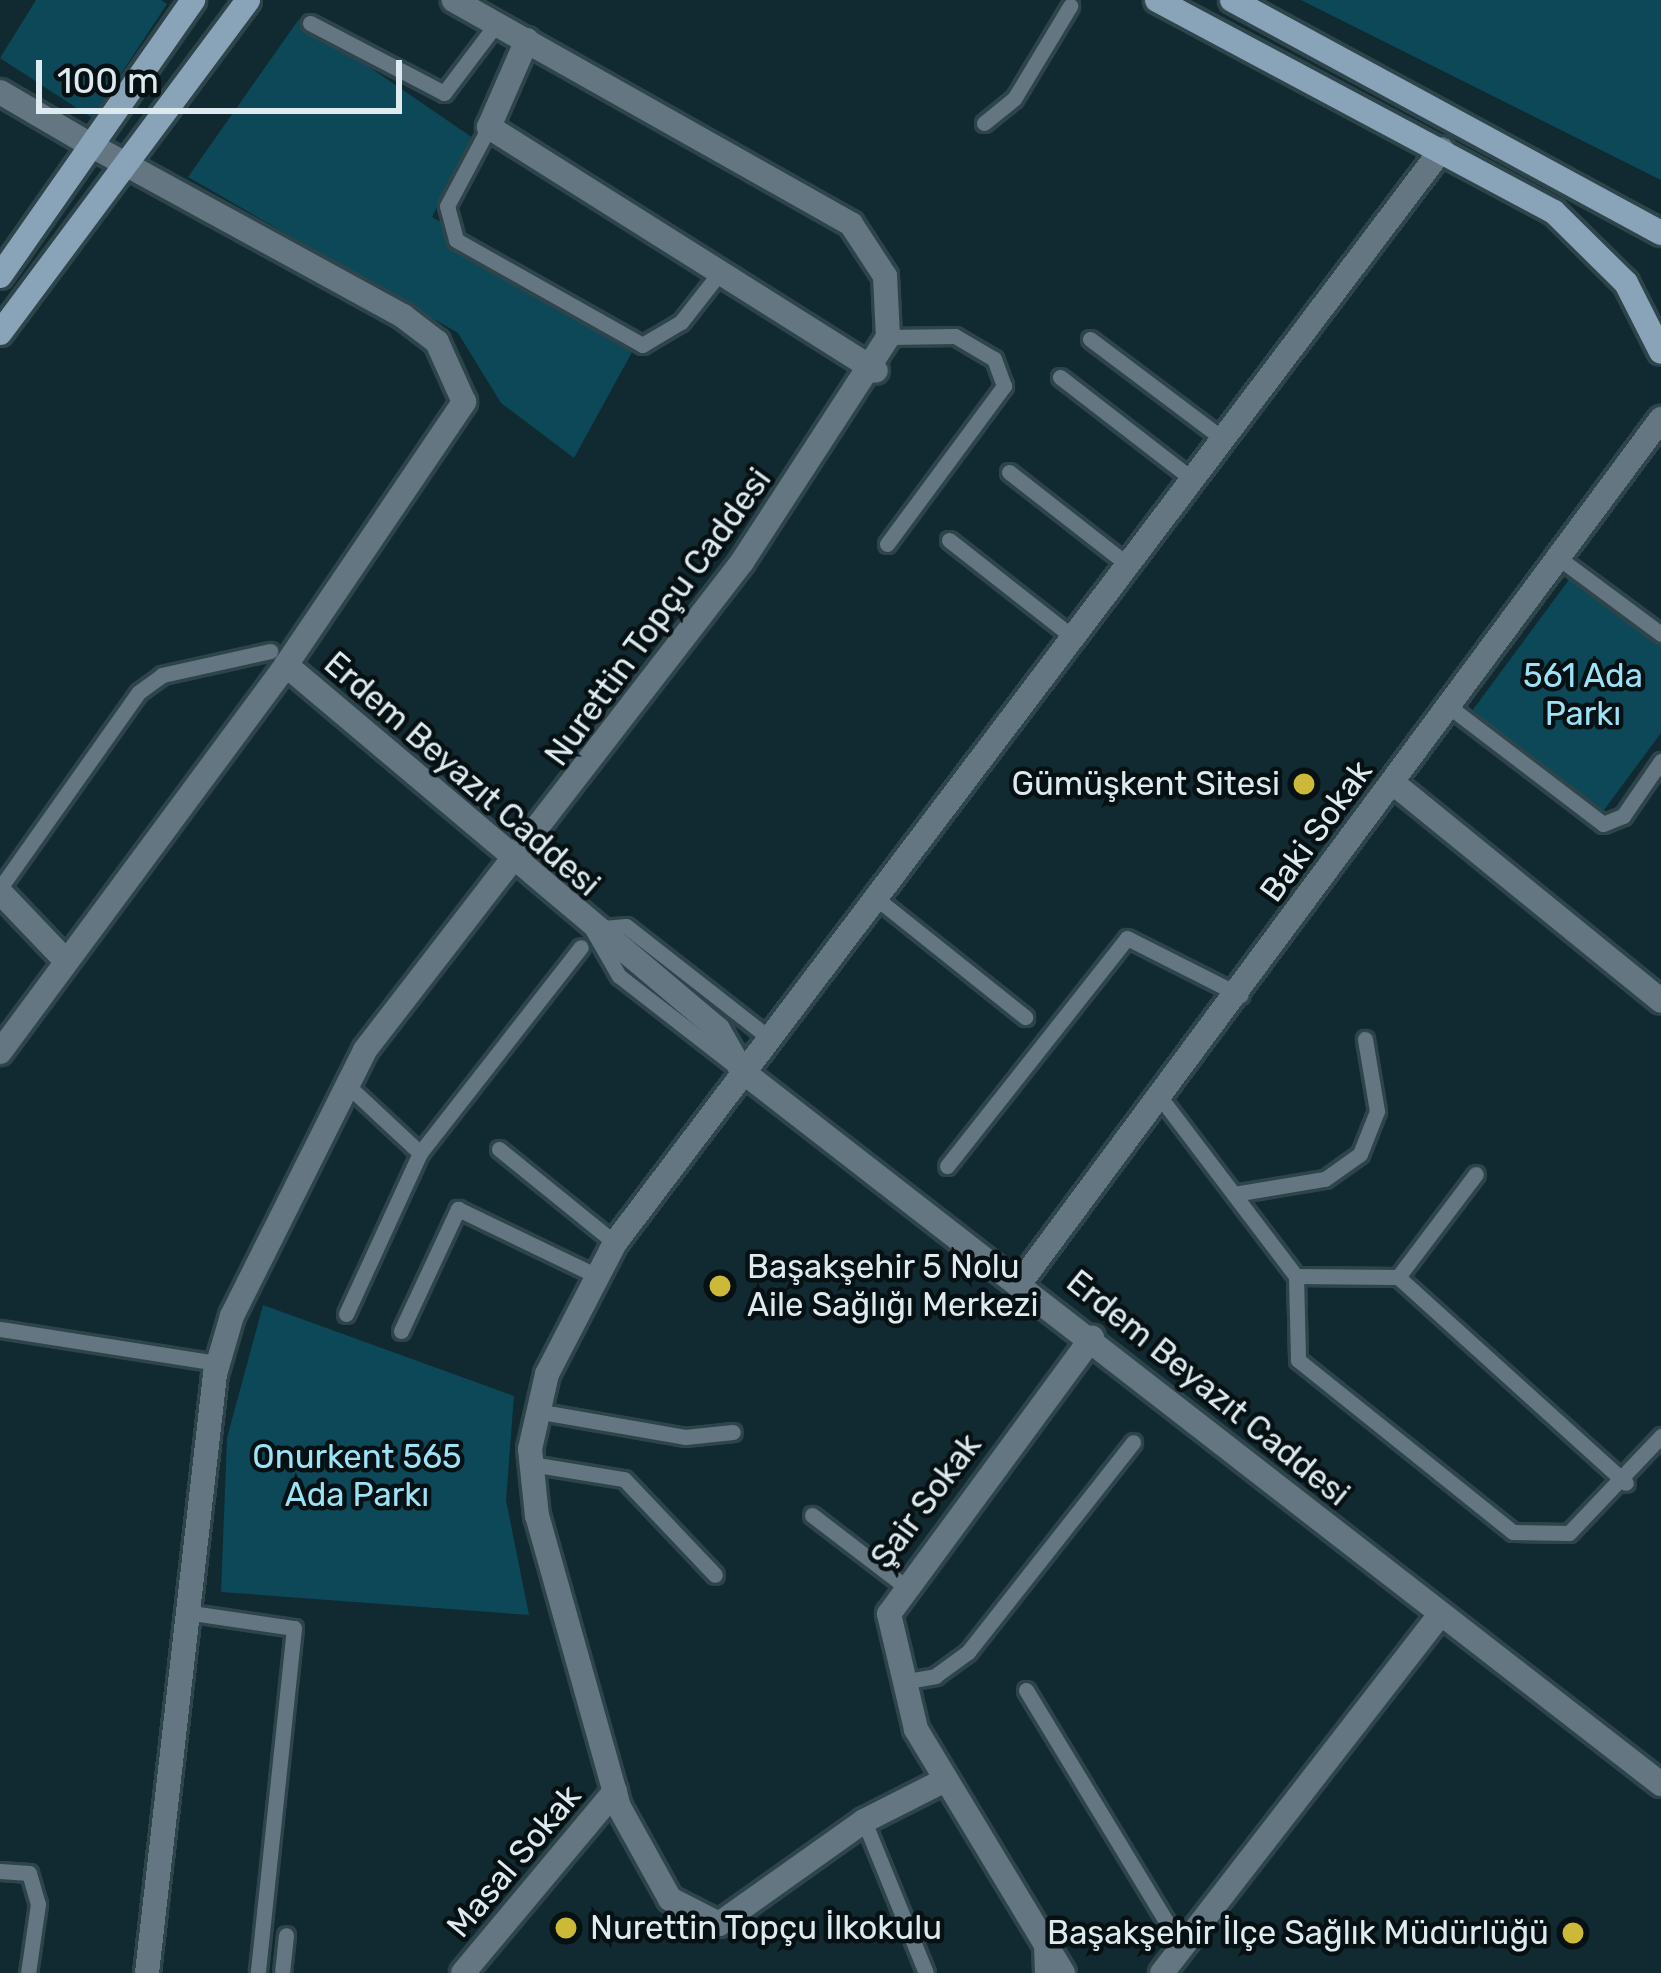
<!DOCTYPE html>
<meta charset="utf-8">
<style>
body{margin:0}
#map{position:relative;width:1661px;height:1973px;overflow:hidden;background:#112930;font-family:Rubik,sans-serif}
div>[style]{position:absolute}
.green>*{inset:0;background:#0c4857}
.roads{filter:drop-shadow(3px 0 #2e444b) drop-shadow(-3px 0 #2e444b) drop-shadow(0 3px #2e444b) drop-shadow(0 -3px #2e444b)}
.service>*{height:15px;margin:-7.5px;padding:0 7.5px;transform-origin:7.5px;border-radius:7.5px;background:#657683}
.minor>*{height:24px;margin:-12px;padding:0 12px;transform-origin:12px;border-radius:12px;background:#657683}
.tertiary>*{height:24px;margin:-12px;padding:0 12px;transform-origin:12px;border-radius:12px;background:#657683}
.secondary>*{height:24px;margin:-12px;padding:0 12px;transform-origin:12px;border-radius:12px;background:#89a4b9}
.dots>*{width:33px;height:33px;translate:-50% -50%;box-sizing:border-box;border:6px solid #071013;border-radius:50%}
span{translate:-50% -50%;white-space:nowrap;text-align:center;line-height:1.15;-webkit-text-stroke:9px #071013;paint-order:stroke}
.street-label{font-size:33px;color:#ddebf0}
.park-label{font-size:33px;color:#9de3f8}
.poi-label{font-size:33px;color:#ddebf0}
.right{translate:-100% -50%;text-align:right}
.left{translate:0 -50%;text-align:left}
.scale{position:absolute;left:36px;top:60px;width:366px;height:54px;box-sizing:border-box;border:6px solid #ddebf0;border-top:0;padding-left:15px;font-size:36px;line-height:42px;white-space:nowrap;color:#ddebf0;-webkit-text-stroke:9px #071013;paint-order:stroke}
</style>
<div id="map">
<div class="green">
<div style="clip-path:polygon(36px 0,161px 0,167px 4px,92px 118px,0 58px)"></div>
<div style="clip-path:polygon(1301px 0,1661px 0,1661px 180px)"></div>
<div style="clip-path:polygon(299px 19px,473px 138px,432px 217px,642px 334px,574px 458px,501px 403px,458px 333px,188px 177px)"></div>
<div style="clip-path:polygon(1571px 577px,1661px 643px,1661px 733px,1604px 810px,1472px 711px)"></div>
<div style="clip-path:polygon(263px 1305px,514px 1396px,506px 1500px,529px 1615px,221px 1592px,227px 1438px)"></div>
</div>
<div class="roads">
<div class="service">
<div style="left:310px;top:23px;width:151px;rotate:27.6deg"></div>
<div style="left:444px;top:93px;width:88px;rotate:-52.9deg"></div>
<div style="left:984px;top:123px;width:38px;rotate:-39deg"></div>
<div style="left:1014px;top:99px;width:109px;rotate:-58.9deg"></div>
<div style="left:489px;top:127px;width:89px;rotate:118deg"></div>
<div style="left:447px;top:206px;width:35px;rotate:75deg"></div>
<div style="left:456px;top:240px;width:214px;rotate:29.4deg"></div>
<div style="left:642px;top:345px;width:45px;rotate:-30.5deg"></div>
<div style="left:681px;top:322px;width:65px;rotate:-51.9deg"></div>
<div style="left:1090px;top:339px;width:166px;rotate:36.9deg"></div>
<div style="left:1060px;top:377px;width:167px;rotate:37.7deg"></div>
<div style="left:1009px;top:472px;width:151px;rotate:38deg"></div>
<div style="left:949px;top:540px;width:159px;rotate:38.1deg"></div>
<div style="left:887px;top:544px;width:197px;rotate:-53.5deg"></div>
<div style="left:1004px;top:386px;width:29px;rotate:-110deg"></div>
<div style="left:994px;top:359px;width:45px;rotate:-149.5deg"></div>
<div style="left:955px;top:336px;width:67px;rotate:179.1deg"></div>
<div style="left:1560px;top:559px;width:126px;rotate:36.6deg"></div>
<div style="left:1447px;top:705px;width:196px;rotate:37.3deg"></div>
<div style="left:1603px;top:824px;width:22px;rotate:-22deg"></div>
<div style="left:1623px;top:816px;width:67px;rotate:-55.4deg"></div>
<div style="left:0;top:888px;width:240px;rotate:-54.7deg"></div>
<div style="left:139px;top:692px;width:29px;rotate:-36deg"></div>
<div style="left:162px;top:675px;width:111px;rotate:-12.5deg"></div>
<div style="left:876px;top:898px;width:191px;rotate:38.6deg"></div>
<div style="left:730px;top:1062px;width:140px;rotate:-142.2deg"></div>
<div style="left:619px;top:976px;width:54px;rotate:-119.9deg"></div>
<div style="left:592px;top:929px;width:34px;rotate:-5deg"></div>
<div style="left:626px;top:926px;width:180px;rotate:38deg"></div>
<div style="left:345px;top:1083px;width:103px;rotate:43deg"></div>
<div style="left:1163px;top:1101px;width:220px;rotate:52.8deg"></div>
<div style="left:1296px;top:1276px;width:84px;rotate:88.6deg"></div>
<div style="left:1298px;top:1360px;width:275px;rotate:38.7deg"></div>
<div style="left:1513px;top:1532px;width:56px;rotate:1deg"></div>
<div style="left:1569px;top:1533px;width:134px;rotate:-46.5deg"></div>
<div style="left:499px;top:1149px;width:149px;rotate:39deg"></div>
<div style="left:947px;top:1166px;width:290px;rotate:-51.7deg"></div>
<div style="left:1127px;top:938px;width:127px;rotate:26.8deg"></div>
<div style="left:1234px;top:1194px;width:92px;rotate:-9.4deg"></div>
<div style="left:1325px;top:1179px;width:43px;rotate:-35.5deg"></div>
<div style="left:1360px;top:1154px;width:46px;rotate:-68.4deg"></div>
<div style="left:1377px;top:1111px;width:73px;rotate:-99.5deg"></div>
<div style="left:1296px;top:1276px;width:102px;rotate:0.6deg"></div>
<div style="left:1398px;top:1277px;width:307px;rotate:42.1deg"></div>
<div style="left:1398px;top:1277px;width:129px;rotate:-52.9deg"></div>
<div style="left:346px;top:1314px;width:177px;rotate:-65.3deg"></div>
<div style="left:420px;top:1153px;width:261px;rotate:-52deg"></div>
<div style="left:0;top:1329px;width:221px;rotate:8.9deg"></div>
<div style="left:401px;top:1331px;width:135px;rotate:-65deg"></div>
<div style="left:458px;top:1209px;width:152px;rotate:25.7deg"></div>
<div style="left:536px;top:1411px;width:151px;rotate:9.9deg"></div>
<div style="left:685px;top:1437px;width:48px;rotate:-5.9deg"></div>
<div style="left:531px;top:1464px;width:94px;rotate:9.2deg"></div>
<div style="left:624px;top:1479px;width:132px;rotate:46.5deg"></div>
<div style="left:812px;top:1515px;width:113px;rotate:37.5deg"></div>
<div style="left:185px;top:1612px;width:110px;rotate:8.4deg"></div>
<div style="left:294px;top:1628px;width:347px;rotate:96deg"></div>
<div style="left:902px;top:1682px;width:34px;rotate:-10deg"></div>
<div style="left:935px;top:1676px;width:41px;rotate:-36deg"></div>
<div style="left:968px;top:1652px;width:267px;rotate:-51.8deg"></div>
<div style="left:1026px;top:1690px;width:299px;rotate:58.8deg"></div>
<div style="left:864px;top:1821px;width:164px;rotate:67.8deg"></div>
<div style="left:0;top:1871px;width:29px;rotate:4deg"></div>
<div style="left:29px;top:1873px;width:32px;rotate:74deg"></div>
<div style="left:38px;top:1904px;width:70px;rotate:98.2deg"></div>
<div style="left:1041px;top:1944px;width:29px;rotate:88deg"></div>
<div style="left:282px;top:1973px;width:38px;rotate:-84deg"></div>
</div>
<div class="minor">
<div style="left:527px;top:40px;width:95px;rotate:113.6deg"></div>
<div style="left:489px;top:127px;width:457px;rotate:32.2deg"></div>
<div style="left:0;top:92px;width:109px;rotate:30.3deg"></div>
<div style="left:1392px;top:782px;width:347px;rotate:39.1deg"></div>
<div style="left:0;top:892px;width:91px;rotate:46.3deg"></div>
<div style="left:943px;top:1781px;width:89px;rotate:153.1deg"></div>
<div style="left:864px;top:1821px;width:178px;rotate:144.6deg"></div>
<div style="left:719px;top:1924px;width:55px;rotate:-153deg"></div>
<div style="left:670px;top:1899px;width:105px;rotate:-119deg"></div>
<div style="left:619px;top:1807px;width:302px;rotate:-105.7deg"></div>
<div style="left:537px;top:1516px;width:67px;rotate:-96deg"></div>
<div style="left:530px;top:1449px;width:77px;rotate:-77.2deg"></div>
<div style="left:547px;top:1374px;width:148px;rotate:-62.6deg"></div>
<div style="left:615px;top:1243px;width:1371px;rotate:-52.91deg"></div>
<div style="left:147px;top:1973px;width:603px;rotate:-83.52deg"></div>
<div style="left:215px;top:1374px;width:60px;rotate:-73.7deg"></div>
<div style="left:232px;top:1316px;width:297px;rotate:-63.4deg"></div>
<div style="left:365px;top:1050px;width:617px;rotate:-52.31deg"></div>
<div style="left:742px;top:562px;width:268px;rotate:-57deg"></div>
<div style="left:888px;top:337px;width:61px;rotate:-92.8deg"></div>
<div style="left:885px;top:276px;width:62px;rotate:-123.2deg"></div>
<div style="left:851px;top:224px;width:456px;rotate:-150.6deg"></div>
<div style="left:463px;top:1973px;width:237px;rotate:-50.1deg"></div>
<div style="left:1063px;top:1973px;width:285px;rotate:-121.1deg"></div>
<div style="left:916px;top:1729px;width:118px;rotate:-103.2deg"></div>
<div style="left:889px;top:1614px;width:343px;rotate:-53.7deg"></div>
</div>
<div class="tertiary">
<div style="left:286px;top:665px;width:565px;rotate:40.12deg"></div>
<div style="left:718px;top:1029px;width:48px;rotate:60.3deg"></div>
<div style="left:742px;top:1071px;width:1163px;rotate:37.81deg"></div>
<div style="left:0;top:1052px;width:481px;rotate:-53.5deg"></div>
<div style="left:286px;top:665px;width:318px;rotate:-55.9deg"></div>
<div style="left:464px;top:402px;width:66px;rotate:-114.2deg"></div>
<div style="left:437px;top:342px;width:43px;rotate:-142.6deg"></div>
<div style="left:403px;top:316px;width:352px;rotate:-151.3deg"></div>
<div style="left:1023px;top:1279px;width:1071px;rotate:-53.43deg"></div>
<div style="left:1162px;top:1973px;width:450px;rotate:-52.2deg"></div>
</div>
<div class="secondary">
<div style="left:1157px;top:0;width:450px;rotate:28.1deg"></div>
<div style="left:1554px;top:212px;width:101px;rotate:44.6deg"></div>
<div style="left:1626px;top:283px;width:77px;rotate:63.1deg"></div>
<div style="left:1232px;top:0;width:488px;rotate:28.5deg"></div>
<div style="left:0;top:276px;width:337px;rotate:-55deg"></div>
<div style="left:0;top:333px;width:415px;rotate:-53.3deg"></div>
</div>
</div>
<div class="dots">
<div style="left:1304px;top:784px;background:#ccb938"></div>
<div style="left:720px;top:1286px;background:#ccb938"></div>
<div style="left:566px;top:1928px;background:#ccb938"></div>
<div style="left:1573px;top:1933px;background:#ccb938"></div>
</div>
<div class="street-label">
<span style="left:658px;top:617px;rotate:-54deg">Nurettin Topçu Caddesi</span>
<span style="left:462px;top:774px;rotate:41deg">Erdem Beyazıt Caddesi</span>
<span style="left:1316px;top:831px;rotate:-54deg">Baki Sokak</span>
<span style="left:1208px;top:1388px;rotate:39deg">Erdem Beyazıt Caddesi</span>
<span style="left:926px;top:1501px;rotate:-53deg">Şair Sokak</span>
<span style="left:514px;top:1861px;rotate:-50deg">Masal Sokak</span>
</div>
<div class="park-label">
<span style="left:1583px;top:695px">561 Ada<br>Parkı</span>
<span style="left:357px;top:1476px">Onurkent 565<br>Ada Parkı</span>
</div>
<div class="poi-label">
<span class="right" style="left:1280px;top:784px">Gümüşkent Sitesi</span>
<span class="left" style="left:747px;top:1286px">Başakşehir 5 Nolu<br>Aile Sağlığı Merkezi</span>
<span class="left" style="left:590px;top:1928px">Nurettin Topçu İlkokulu</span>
<span class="right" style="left:1549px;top:1933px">Başakşehir İlçe Sağlık Müdürlüğü</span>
</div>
<div class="scale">100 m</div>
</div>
